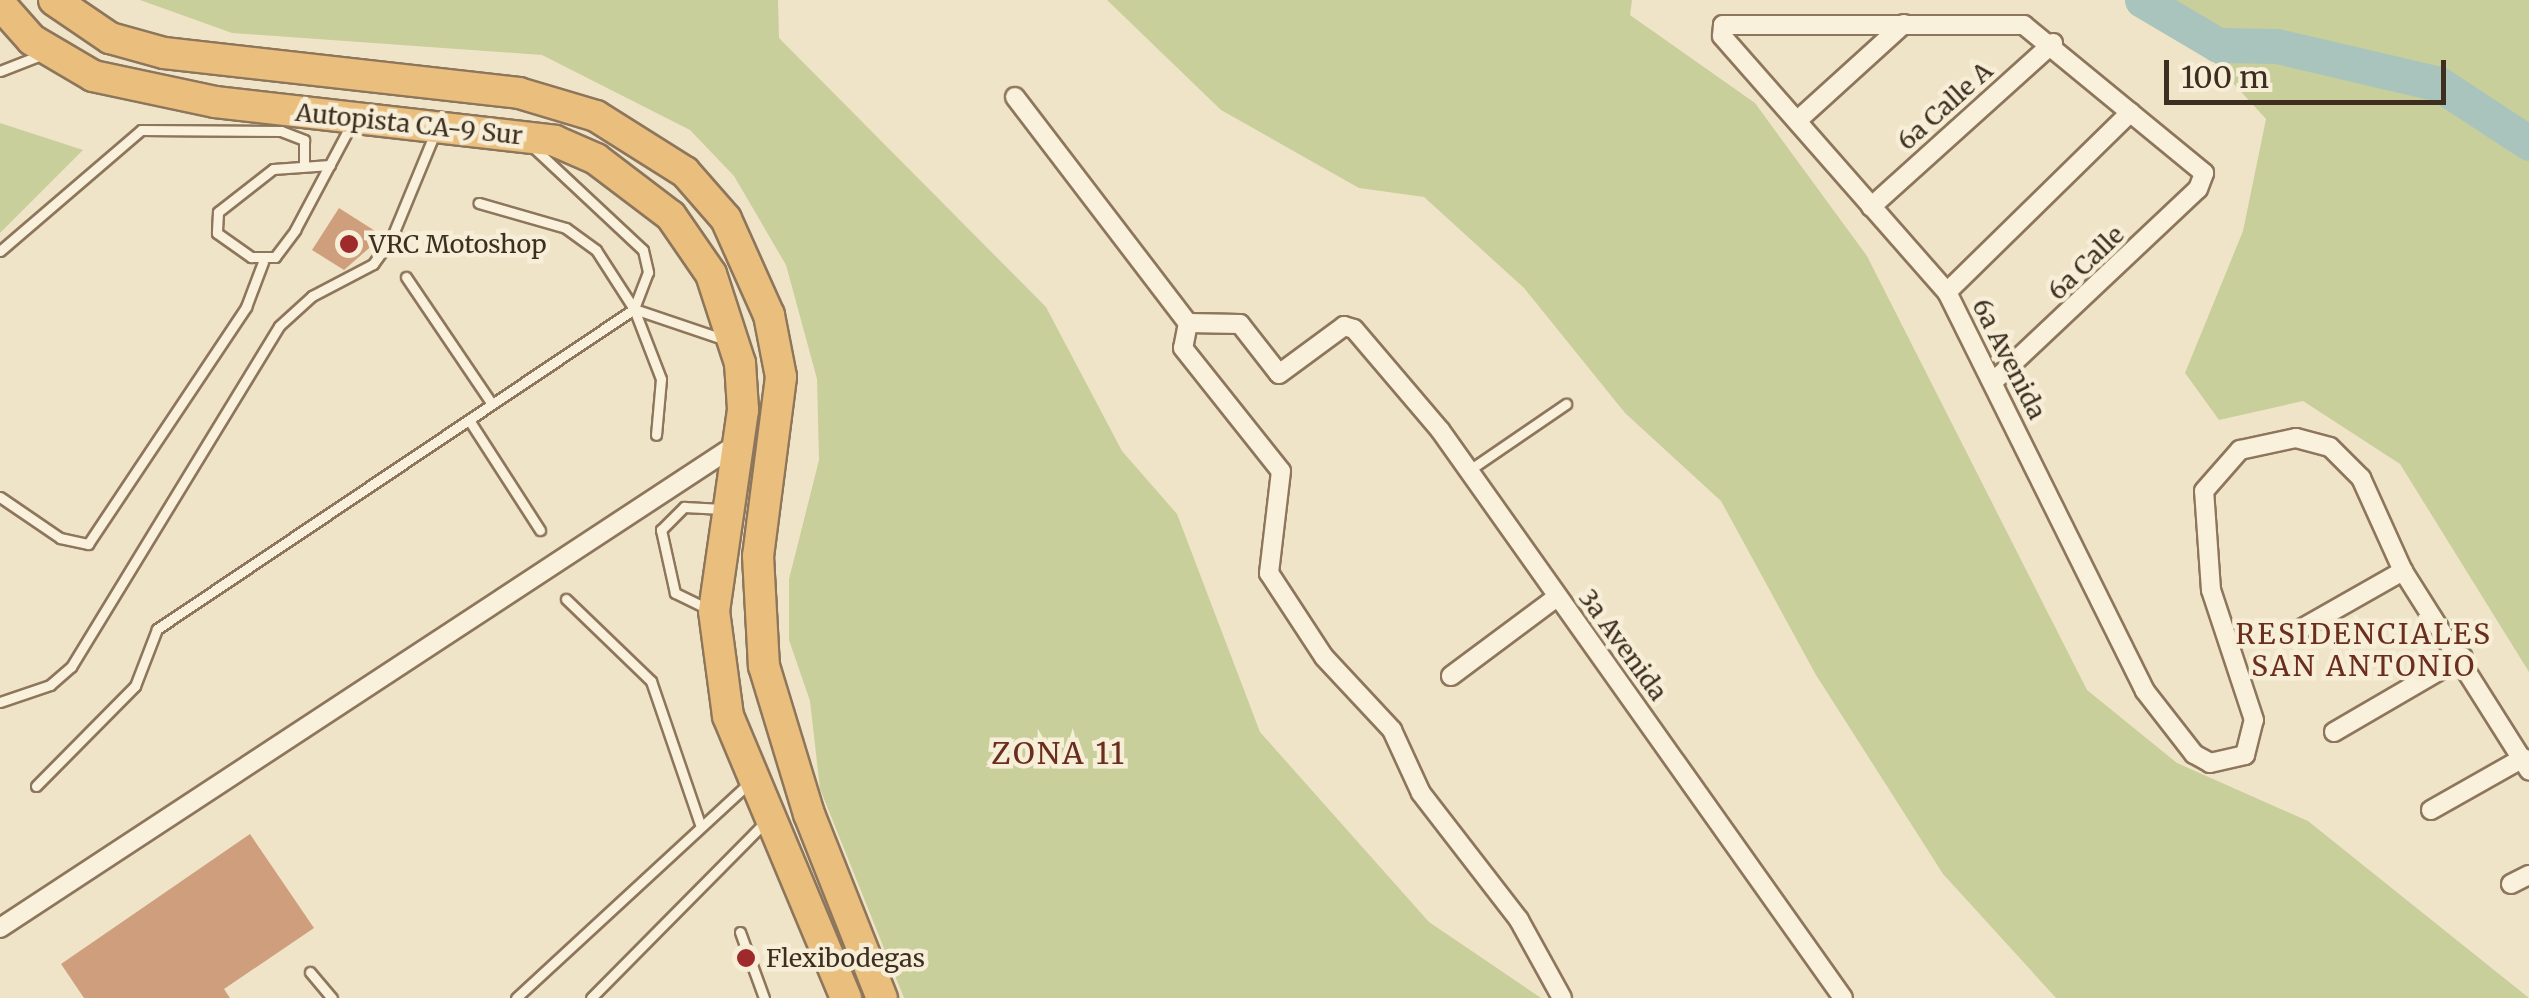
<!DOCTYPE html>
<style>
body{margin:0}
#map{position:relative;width:2529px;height:998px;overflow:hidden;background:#f0e4c8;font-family:Merriweather,serif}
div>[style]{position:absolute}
.green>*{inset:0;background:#c9cf9b}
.river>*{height:35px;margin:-17.5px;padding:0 17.5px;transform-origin:17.5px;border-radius:17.5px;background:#a9c4bc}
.building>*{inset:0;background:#cf9f7d}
.roads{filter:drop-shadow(2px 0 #8d765c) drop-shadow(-2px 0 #8d765c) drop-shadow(0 2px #8d765c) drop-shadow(0 -2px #8d765c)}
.service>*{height:9px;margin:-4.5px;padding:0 4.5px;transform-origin:4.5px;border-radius:4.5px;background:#faf1dc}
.minor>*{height:18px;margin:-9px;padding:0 9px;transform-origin:9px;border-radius:9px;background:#faf1dc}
.trunk>*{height:30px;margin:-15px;padding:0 15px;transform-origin:15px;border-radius:15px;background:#eabe7c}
.dots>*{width:28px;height:28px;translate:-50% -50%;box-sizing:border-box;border:5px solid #f7eed8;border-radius:50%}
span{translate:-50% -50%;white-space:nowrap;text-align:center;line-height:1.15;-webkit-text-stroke:9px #f7eed8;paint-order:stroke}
.street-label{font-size:25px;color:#3d2e20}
.poi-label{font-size:25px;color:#3d2e20}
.left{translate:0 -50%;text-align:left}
.neighbourhood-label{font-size:28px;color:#6b2e1e;letter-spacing:2.5px}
.quarter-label{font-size:30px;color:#6b2e1e;letter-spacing:2.5px}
.scale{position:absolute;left:2164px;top:60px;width:282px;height:45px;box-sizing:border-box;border:5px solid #3d2e20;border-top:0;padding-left:12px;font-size:30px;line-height:35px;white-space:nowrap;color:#3d2e20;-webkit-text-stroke:8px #f7eed8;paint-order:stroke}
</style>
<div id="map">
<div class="green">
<div style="clip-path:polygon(140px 0,778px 0,779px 38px,1046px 307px,1122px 451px,1177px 514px,1260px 732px,1429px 922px,1541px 998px,904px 998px,820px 789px,810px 701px,789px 640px,789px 579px,819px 460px,817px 379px,786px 265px,734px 176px,690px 130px,542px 55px,232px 33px)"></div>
<div style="clip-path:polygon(1107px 0,1632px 0,1630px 15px,1755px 103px,1867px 256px,2087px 690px,2177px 763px,2308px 821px,2529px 998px,2056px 998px,1943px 874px,1816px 675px,1721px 501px,1625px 413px,1524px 288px,1424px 197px,1359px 188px,1221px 110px)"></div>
<div style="clip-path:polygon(2157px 0,2529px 0,2529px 672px,2400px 464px,2303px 401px,2219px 420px,2185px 373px,2243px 231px,2266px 119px)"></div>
<div style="clip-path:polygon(0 123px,83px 150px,0 233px)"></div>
</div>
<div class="river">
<div style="left:2142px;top:0;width:88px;rotate:30.6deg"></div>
<div style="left:2218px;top:45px;width:59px;rotate:1deg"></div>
<div style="left:2277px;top:46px;width:166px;rotate:13.2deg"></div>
<div style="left:2439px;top:84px;width:108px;rotate:33.2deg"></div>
</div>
<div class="building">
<div style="clip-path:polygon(339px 208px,383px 236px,344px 270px,312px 250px)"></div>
<div style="clip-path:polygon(250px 834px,314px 928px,224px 989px,230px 998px,84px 998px,61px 964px)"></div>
</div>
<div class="roads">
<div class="service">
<div style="left:0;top:71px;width:44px;rotate:-21.3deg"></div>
<div style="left:535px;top:149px;width:148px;rotate:43.1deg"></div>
<div style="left:643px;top:250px;width:23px;rotate:77deg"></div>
<div style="left:648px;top:272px;width:40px;rotate:111deg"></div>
<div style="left:634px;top:309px;width:75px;rotate:68.9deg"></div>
<div style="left:661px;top:379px;width:56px;rotate:95.1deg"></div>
<div style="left:330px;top:165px;width:57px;rotate:176deg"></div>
<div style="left:273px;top:169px;width:70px;rotate:142deg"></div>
<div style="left:218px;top:212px;width:21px;rotate:93deg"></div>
<div style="left:217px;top:233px;width:42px;rotate:35.2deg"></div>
<div style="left:251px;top:257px;width:24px"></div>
<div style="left:275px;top:257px;width:34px;rotate:-53deg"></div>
<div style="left:295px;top:230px;width:121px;rotate:-62deg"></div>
<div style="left:0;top:251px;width:186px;rotate:-40.6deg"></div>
<div style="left:141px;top:130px;width:140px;rotate:0.4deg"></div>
<div style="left:281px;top:131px;width:25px;rotate:21deg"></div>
<div style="left:304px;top:140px;width:25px;rotate:90deg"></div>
<div style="left:406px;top:277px;width:153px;rotate:55.9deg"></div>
<div style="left:634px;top:309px;width:94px;rotate:18.6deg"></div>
<div style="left:469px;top:420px;width:131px;rotate:57.2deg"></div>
<div style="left:1468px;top:471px;width:119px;rotate:-34.4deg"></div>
<div style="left:0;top:497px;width:73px;rotate:34.3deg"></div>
<div style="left:60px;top:538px;width:29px;rotate:12deg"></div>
<div style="left:88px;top:544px;width:285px;rotate:-56.3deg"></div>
<div style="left:246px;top:307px;width:48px;rotate:-69.3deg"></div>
<div style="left:566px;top:599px;width:118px;rotate:44deg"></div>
<div style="left:651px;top:681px;width:151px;rotate:71.1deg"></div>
<div style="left:708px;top:609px;width:37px;rotate:-154deg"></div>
<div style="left:675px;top:593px;width:65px;rotate:-102.5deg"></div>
<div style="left:661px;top:530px;width:33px;rotate:-45deg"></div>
<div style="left:684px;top:507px;width:39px;rotate:3deg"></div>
<div style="left:0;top:702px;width:53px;rotate:-18.8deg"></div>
<div style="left:50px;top:685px;width:28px;rotate:-41deg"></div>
<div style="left:71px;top:667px;width:399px;rotate:-58.6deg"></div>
<div style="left:279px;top:326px;width:45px;rotate:-42.3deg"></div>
<div style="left:312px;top:296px;width:69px;rotate:-27.7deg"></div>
<div style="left:373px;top:264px;width:31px;rotate:-54deg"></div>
<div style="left:391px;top:239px;width:115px;rotate:-67.5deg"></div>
<div style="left:36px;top:786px;width:141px;rotate:-45.3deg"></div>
<div style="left:135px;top:686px;width:61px;rotate:-68.9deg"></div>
<div style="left:157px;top:629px;width:574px;rotate:-33.86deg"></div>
<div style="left:634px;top:309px;width:70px;rotate:-122.8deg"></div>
<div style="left:596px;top:250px;width:37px;rotate:-144deg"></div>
<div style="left:566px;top:228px;width:91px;rotate:-164deg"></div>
<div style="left:740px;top:932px;width:70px;rotate:70deg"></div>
<div style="left:310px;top:972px;width:34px;rotate:50deg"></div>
<div style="left:516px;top:998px;width:317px;rotate:-42.7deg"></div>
<div style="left:591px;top:998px;width:247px;rotate:-45.3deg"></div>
</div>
<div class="minor">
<div style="left:1015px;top:97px;width:285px;rotate:52.6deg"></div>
<div style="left:1798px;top:120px;width:143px;rotate:-42.2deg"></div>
<div style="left:1871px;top:207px;width:245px;rotate:-42deg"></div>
<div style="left:1947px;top:292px;width:257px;rotate:-44.4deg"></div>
<div style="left:1188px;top:323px;width:52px;rotate:1.1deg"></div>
<div style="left:1240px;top:324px;width:63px;rotate:52deg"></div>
<div style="left:1279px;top:374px;width:81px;rotate:-36.4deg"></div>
<div style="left:1344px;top:326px;width:10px;rotate:17deg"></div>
<div style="left:1354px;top:329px;width:133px;rotate:49.6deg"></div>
<div style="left:1440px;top:430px;width:696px;rotate:54.64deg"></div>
<div style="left:1188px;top:323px;width:25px;rotate:101deg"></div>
<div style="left:1183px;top:348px;width:157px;rotate:51.5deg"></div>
<div style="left:1281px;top:471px;width:103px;rotate:96.7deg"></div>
<div style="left:1269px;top:573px;width:100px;rotate:56.8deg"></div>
<div style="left:1324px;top:657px;width:100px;rotate:47deg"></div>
<div style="left:1392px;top:730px;width:69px;rotate:65.3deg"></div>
<div style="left:1421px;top:793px;width:160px;rotate:52.3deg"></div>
<div style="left:1519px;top:920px;width:89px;rotate:61.1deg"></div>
<div style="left:1994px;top:381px;width:280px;rotate:-43.3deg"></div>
<div style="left:2198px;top:189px;width:17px;rotate:-69deg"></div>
<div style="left:2204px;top:173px;width:233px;rotate:-140.6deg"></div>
<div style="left:2024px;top:25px;width:301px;rotate:180deg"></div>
<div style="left:1723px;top:25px;width:11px;rotate:95deg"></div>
<div style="left:1722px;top:36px;width:341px;rotate:48.7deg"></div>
<div style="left:1947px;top:292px;width:445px;rotate:63.6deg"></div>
<div style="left:2145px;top:691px;width:80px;rotate:52.1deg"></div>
<div style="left:2194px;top:754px;width:18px;rotate:29deg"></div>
<div style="left:2210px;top:763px;width:36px;rotate:-13deg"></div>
<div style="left:2245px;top:755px;width:36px;rotate:-76deg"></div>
<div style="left:2254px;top:720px;width:137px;rotate:-108.3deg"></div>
<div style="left:2211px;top:590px;width:99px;rotate:-94deg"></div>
<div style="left:2204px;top:491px;width:55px;rotate:-48.7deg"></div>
<div style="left:2240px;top:450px;width:57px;rotate:-12.1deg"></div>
<div style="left:2296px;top:438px;width:35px;rotate:15deg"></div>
<div style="left:2330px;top:447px;width:44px;rotate:45deg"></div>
<div style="left:2361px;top:478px;width:102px;rotate:65.7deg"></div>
<div style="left:2403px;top:571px;width:236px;rotate:57.7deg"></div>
<div style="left:2299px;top:630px;width:120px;rotate:-29.6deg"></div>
<div style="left:1451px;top:676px;width:132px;rotate:-36.7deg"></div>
<div style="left:2334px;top:732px;width:149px;rotate:-30.2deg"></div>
<div style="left:2431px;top:810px;width:106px;rotate:-29.5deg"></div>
<div style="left:2511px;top:884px;width:20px;rotate:-27deg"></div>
<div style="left:0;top:928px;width:882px;rotate:-33.29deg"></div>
</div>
<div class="trunk">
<div style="left:54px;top:0;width:68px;rotate:34.2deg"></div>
<div style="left:110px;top:38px;width:56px;rotate:15.5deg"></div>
<div style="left:164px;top:53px;width:357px;rotate:6.4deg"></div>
<div style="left:519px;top:93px;width:80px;rotate:16.6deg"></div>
<div style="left:596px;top:116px;width:105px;rotate:32.2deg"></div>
<div style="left:685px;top:172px;width:62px;rotate:48.9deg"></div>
<div style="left:726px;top:219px;width:105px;rotate:65.9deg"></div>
<div style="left:769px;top:315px;width:63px;rotate:79deg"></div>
<div style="left:781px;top:377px;width:180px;rotate:97.3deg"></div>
<div style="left:758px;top:556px;width:110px;rotate:86.9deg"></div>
<div style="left:764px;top:666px;width:155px;rotate:73.1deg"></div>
<div style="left:809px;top:814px;width:198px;rotate:68.4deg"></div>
<div style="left:0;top:4px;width:48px;rotate:48.4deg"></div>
<div style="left:32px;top:40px;width:71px;rotate:30.5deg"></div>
<div style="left:93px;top:76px;width:125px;rotate:12deg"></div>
<div style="left:215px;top:102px;width:342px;rotate:6.5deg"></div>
<div style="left:555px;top:141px;width:45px;rotate:23.7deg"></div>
<div style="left:596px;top:159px;width:94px;rotate:37.2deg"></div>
<div style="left:671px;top:216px;width:70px;rotate:55.4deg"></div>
<div style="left:711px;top:274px;width:94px;rotate:72deg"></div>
<div style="left:740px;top:363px;width:47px;rotate:86.3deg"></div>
<div style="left:743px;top:410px;width:203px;rotate:98.2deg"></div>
<div style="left:714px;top:611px;width:106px;rotate:82.4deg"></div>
<div style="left:728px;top:716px;width:306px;rotate:67.3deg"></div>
</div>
</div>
<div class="dots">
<div style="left:349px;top:244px;background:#9e2a2b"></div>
<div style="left:746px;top:958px;background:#9e2a2b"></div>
</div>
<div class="street-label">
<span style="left:1945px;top:106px;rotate:-42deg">6a Calle A</span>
<span style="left:409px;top:124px;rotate:6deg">Autopista CA-9 Sur</span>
<span style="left:2086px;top:263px;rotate:-44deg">6a Calle</span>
<span style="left:2009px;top:359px;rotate:63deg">6a Avenida</span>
<span style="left:1623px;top:645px;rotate:54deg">3a Avenida</span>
</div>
<div class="poi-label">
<span class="left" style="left:369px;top:244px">VRC Motoshop</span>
<span class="left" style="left:766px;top:958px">Flexibodegas</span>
</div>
<div class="neighbourhood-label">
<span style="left:2364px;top:650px">RESIDENCIALES<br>SAN ANTONIO</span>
</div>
<div class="quarter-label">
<span style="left:1059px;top:753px">ZONA 11</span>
</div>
<div class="scale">100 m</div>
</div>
